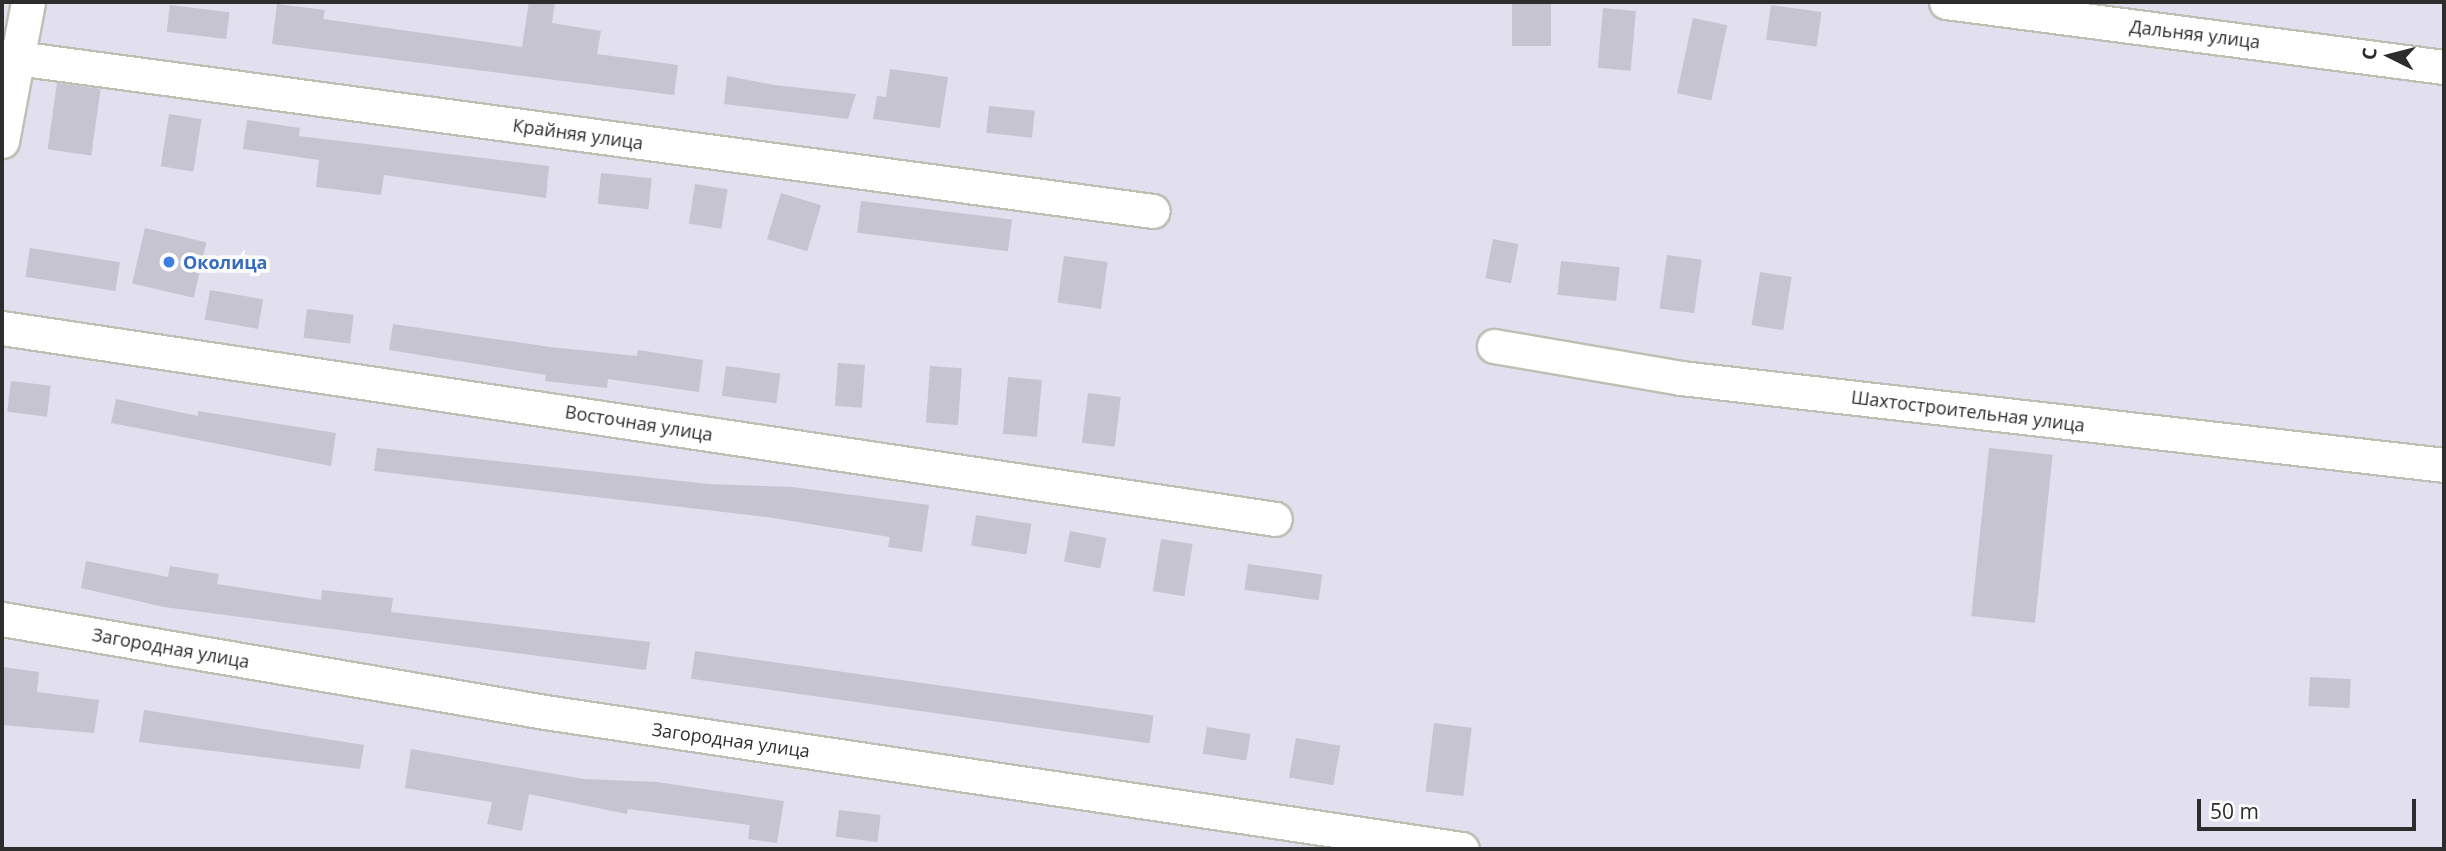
<!DOCTYPE html>
<meta charset="utf-8">
<style>
body{margin:0}
#map{position:relative;width:2446px;height:851px;overflow:hidden;background:#e2dfee;font-family:"Open Sans",sans-serif}
div>[style]{position:absolute}
.building>*{inset:0;background:#c6c4d1;transform-origin:0 0}
.roads{filter:drop-shadow(2px 0 #bbc0b3) drop-shadow(-2px 0 #bbc0b3) drop-shadow(0 2px #bbc0b3) drop-shadow(0 -2px #bbc0b3)}
.street>*{height:33px;margin:-16.5px;padding:0 16.5px;transform-origin:16.5px;border-radius:16.5px;background:#fff}
.dots>*{width:19px;height:19px;translate:-50% -50%;box-sizing:border-box;border:4px solid #fff;border-radius:50%}
span{translate:-50% -50%;white-space:nowrap;text-align:center;line-height:1.15;-webkit-text-stroke:7px #fff;paint-order:stroke}
.street-label{font-size:18px;color:#2d2d2d}
.shop-label{font-size:18px;color:#366cbe;font-weight:700}
.left{translate:0 -50%;text-align:left}
.frame{position:absolute;inset:0;border:4px solid #2d2d2d;pointer-events:none}
.north{position:absolute;left:2355px;top:21px;width:70px;height:70px;-webkit-text-stroke:5px #fff;paint-order:stroke;rotate:276deg;font-size:19px;font-weight:700;line-height:28px;text-align:center;color:#2d2d2d}
.north::after{content:'';display:block;margin:auto;width:24px;height:32px;background:#2d2d2d;clip-path:polygon(50% 0,100% 100%,50% 72%,0 100%)}
.scale{position:absolute;left:2197px;top:799px;width:219px;height:32px;box-sizing:border-box;border:4px solid #2d2d2d;border-top:0;padding-left:9px;font-size:21px;line-height:24px;white-space:nowrap;color:#2d2d2d;-webkit-text-stroke:5px #fff;paint-order:stroke}
</style>
<div id="map">
<div class="building">
<div style="clip-path:polygon(529px 2px,555px 2px,552px 23px,601px 31px,597px 54px,678px 65px,674px 95px,272px 44px,277px 4px,325px 10px,323px 19px,522px 47px)"></div>
<div style="left:1512px;top:2px;width:39px;height:44px"></div>
<div style="left:170px;top:5px;width:60px;height:27px;rotate:7deg"></div>
<div style="left:1771px;top:5px;width:51px;height:35px;rotate:8deg"></div>
<div style="left:1603px;top:8px;width:33px;height:60px;rotate:5deg"></div>
<div style="left:1693px;top:18px;width:35px;height:77px;rotate:12deg"></div>
<div style="clip-path:polygon(890px 69px,948px 77px,940px 128px,873px 119px,877px 96px,886px 97px)"></div>
<div style="clip-path:polygon(727px 76px,774px 85px,856px 94px,848px 119px,724px 104px)"></div>
<div style="left:57px;top:83px;width:44px;height:67px;rotate:8deg"></div>
<div style="left:989px;top:106px;width:46px;height:27px;rotate:6deg"></div>
<div style="left:169px;top:114px;width:33px;height:53px;rotate:9deg"></div>
<div style="clip-path:polygon(247px 120px,300px 128px,299px 136px,549px 166px,546px 198px,384px 175px,381px 195px,316px 187px,319px 160px,243px 149px)"></div>
<div style="left:601px;top:173px;width:51px;height:31px;rotate:6deg"></div>
<div style="left:695px;top:184px;width:33px;height:40px;rotate:9deg"></div>
<div style="left:781px;top:193px;width:42px;height:48px;rotate:17deg"></div>
<div style="left:861px;top:201px;width:152px;height:32px;rotate:7deg"></div>
<div style="left:145px;top:228px;width:63px;height:57px;rotate:13deg"></div>
<div style="left:1493px;top:239px;width:26px;height:40px;rotate:11deg"></div>
<div style="left:30px;top:248px;width:91px;height:29px;rotate:9deg"></div>
<div style="left:1667px;top:255px;width:35px;height:54px;rotate:8deg"></div>
<div style="left:1064px;top:256px;width:44px;height:47px;rotate:8deg"></div>
<div style="left:1561px;top:261px;width:59px;height:34px;rotate:6deg"></div>
<div style="left:1760px;top:272px;width:32px;height:54px;rotate:9deg"></div>
<div style="left:210px;top:290px;width:54px;height:30px;rotate:10deg"></div>
<div style="left:307px;top:309px;width:47px;height:29px;rotate:7deg"></div>
<div style="clip-path:polygon(393px 324px,550px 347px,637px 356px,638px 350px,703px 360px,699px 392px,608px 379px,607px 388px,545px 381px,546px 375px,389px 350px)"></div>
<div style="left:838px;top:363px;width:27px;height:43px;rotate:4deg"></div>
<div style="left:726px;top:366px;width:55px;height:30px;rotate:8deg"></div>
<div style="left:930px;top:366px;width:32px;height:57px;rotate:4deg"></div>
<div style="left:1008px;top:377px;width:34px;height:57px;rotate:5deg"></div>
<div style="left:11px;top:381px;width:40px;height:31px;rotate:7deg"></div>
<div style="left:1088px;top:393px;width:33px;height:50px;rotate:7deg"></div>
<div style="clip-path:polygon(116px 399px,198px 416px,198px 411px,336px 433px,331px 466px,111px 423px)"></div>
<div style="clip-path:polygon(377px 448px,709px 484px,792px 487px,929px 505px,922px 552px,888px 547px,890px 537px,767px 517px,374px 471px)"></div>
<div style="left:1989px;top:448px;width:64px;height:169px;rotate:6deg"></div>
<div style="left:976px;top:515px;width:56px;height:31px;rotate:9deg"></div>
<div style="left:1070px;top:531px;width:37px;height:31px;rotate:11deg"></div>
<div style="left:1161px;top:539px;width:32px;height:53px;rotate:9deg"></div>
<div style="clip-path:polygon(86px 561px,168px 577px,170px 566px,219px 574px,217px 584px,321px 600px,322px 590px,393px 598px,391px 612px,650px 642px,646px 670px,164px 607px,81px 588px)"></div>
<div style="left:1248px;top:564px;width:75px;height:26px;rotate:8deg"></div>
<div style="left:695px;top:651px;width:463px;height:28px;rotate:8deg"></div>
<div style="clip-path:polygon(2px 667px,39px 672px,37px 692px,99px 700px,94px 733px,2px 725px)"></div>
<div style="left:2310px;top:677px;width:41px;height:29px;rotate:3deg"></div>
<div style="clip-path:polygon(144px 710px,364px 745px,360px 769px,139px 742px)"></div>
<div style="left:1434px;top:723px;width:38px;height:69px;rotate:7deg"></div>
<div style="left:1207px;top:727px;width:44px;height:27px;rotate:9deg"></div>
<div style="left:1296px;top:738px;width:45px;height:40px;rotate:10deg"></div>
<div style="clip-path:polygon(411px 749px,584px 779px,657px 782px,784px 801px,777px 843px,748px 839px,750px 825px,628px 809px,627px 814px,529px 794px,522px 831px,487px 824px,492px 802px,405px 788px)"></div>
<div style="left:839px;top:810px;width:42px;height:27px;rotate:7deg"></div>
</div>
<div class="roads">
<div class="street">
<div style="left:1946px;top:2px;width:502px;rotate:7.44deg"></div>
<div style="left:2px;top:56px;width:1161px;rotate:7.67deg"></div>
<div style="left:2px;top:141px;width:141px;rotate:-79.4deg"></div>
<div style="left:2px;top:328px;width:1287px;rotate:8.53deg"></div>
<div style="left:1494px;top:346px;width:190px;rotate:9.7deg"></div>
<div style="left:1681px;top:378px;width:768px;rotate:6.5deg"></div>
<div style="left:2px;top:619px;width:551px;rotate:9.72deg"></div>
<div style="left:545px;top:712px;width:927px;rotate:8.5deg"></div>
</div>
</div>
<div class="dots">
<div style="left:169px;top:262px;background:#3f7fe0"></div>
</div>
<div class="street-label">
<span style="left:2195px;top:34px;rotate:7deg">Дальняя улица</span>
<span style="left:578px;top:134px;rotate:8deg">Крайняя улица</span>
<span style="left:1968px;top:411px;rotate:7deg">Шахтостроительная улица</span>
<span style="left:639px;top:423px;rotate:9deg">Восточная улица</span>
<span style="left:171px;top:648px;rotate:10deg">Загородная улица</span>
<span style="left:731px;top:740px;rotate:8deg">Загородная улица</span>
</div>
<div class="shop-label">
<span class="left" style="left:183px;top:262px">Околица</span>
</div>
<div class="frame"></div>
<div class="north">С</div>
<div class="scale">50 m</div>
</div>
